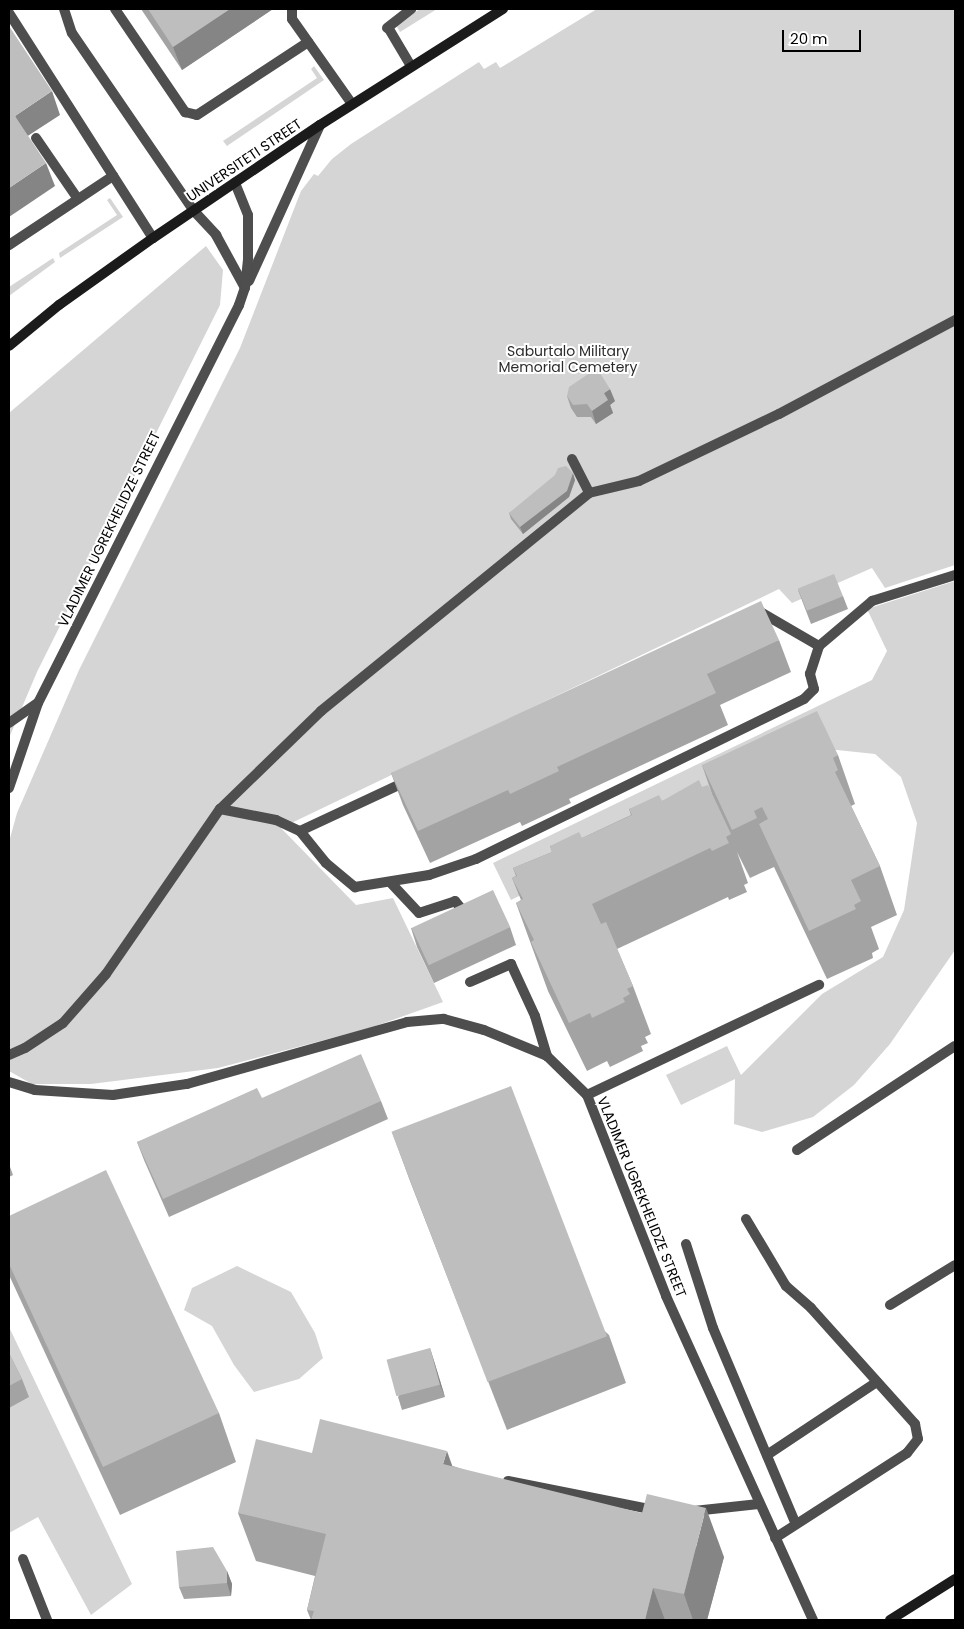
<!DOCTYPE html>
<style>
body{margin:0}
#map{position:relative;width:964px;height:1629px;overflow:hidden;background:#fff;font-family:Poppins,sans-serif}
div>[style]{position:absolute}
.green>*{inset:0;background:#d5d5d5}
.service>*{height:10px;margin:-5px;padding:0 5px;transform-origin:5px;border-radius:5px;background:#4e4e4e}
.minor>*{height:10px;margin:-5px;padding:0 5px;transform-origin:5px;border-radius:5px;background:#4e4e4e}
.secondary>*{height:10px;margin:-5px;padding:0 5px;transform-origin:5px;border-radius:5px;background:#1b1b1b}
.wall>*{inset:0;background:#a3a3a3}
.shaded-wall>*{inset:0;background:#858585}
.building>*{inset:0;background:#bebebe;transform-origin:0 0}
span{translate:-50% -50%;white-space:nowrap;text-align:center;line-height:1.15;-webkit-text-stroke:4px #fff;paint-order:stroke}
.street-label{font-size:14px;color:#000}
.park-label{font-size:14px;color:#2c2c2c}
.frame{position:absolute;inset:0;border:10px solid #000;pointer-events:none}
.scale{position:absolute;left:782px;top:30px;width:79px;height:22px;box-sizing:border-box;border:2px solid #000;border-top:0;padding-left:6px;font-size:15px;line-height:18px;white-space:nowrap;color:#000;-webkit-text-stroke:4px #fff;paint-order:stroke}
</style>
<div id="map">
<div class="green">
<div style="clip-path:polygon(420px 9px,437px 9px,400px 32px,396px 25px)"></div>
<div style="clip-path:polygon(597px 9px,955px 9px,955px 565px,885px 588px,872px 568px,792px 603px,779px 589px,281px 828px,356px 905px,393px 898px,443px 1002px,370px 1028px,218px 1068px,91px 1084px,32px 1084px,9px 1071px,9px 842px,17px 813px,79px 670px,240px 348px,301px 191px,314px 174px,318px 176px,332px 159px,351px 144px,479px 62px,484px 69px,496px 62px,500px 68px)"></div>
<div style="clip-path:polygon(314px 66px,324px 80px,227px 146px,223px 141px,317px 78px,311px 69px)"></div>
<div style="clip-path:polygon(110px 198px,123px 217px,60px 258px,59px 253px,117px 215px,107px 200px)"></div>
<div style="clip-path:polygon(206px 246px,223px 270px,220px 305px,37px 672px,9px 738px,9px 413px)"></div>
<div style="clip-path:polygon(53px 258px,55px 262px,9px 296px,9px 287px)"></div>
<div style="clip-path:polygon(955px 581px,955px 950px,890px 1044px,854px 1085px,813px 1117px,762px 1132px,734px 1124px,735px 1079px,681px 1105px,666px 1075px,727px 1046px,741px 1075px,822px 994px,883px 957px,904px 910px,917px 823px,901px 777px,875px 754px,818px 748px,511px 900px,493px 863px,872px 680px,887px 651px,867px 609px)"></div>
<div style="clip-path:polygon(237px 1266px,291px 1292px,315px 1333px,323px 1358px,299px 1379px,254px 1392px,234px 1365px,212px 1326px,184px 1310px,192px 1288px)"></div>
<div style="clip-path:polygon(9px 1327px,132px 1584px,91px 1615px,38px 1517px,9px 1533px)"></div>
</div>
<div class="service">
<div style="left:64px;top:9px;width:25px;rotate:72deg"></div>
<div style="left:72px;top:33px;width:216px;rotate:55.6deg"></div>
<div style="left:115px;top:9px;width:125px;rotate:55.8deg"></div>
<div style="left:185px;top:112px;width:12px;rotate:14deg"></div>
<div style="left:197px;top:115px;width:133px;rotate:-33.3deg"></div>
<div style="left:292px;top:9px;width:10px;rotate:90deg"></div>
<div style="left:292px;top:19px;width:104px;rotate:54.8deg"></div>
<div style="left:9px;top:13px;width:267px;rotate:57.4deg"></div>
<div style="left:387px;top:28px;width:31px;rotate:-38deg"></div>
<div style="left:389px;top:29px;width:43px;rotate:59.3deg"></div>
<div style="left:36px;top:138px;width:74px;rotate:55.5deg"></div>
<div style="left:9px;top:245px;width:125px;rotate:-33.6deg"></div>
<div style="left:572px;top:459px;width:38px;rotate:63deg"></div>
<div style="left:819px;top:646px;width:70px;rotate:-40.3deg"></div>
<div style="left:872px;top:601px;width:87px;rotate:-17.4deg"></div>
<div style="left:9px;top:723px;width:35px;rotate:-35deg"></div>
<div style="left:220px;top:809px;width:141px;rotate:-44.1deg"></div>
<div style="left:321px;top:711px;width:345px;rotate:-39.1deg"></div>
<div style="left:589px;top:493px;width:51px;rotate:-13.5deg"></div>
<div style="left:639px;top:481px;width:155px;rotate:-25.6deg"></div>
<div style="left:779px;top:414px;width:200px;rotate:-28.1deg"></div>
<div style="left:300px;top:831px;width:41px;rotate:50.9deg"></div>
<div style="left:326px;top:863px;width:38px;rotate:40deg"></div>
<div style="left:355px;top:887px;width:75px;rotate:-9.2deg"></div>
<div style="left:429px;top:875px;width:50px;rotate:-18.8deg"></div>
<div style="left:476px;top:859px;width:365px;rotate:-26deg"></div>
<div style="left:804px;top:699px;width:14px;rotate:-45deg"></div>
<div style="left:814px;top:689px;width:16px;rotate:-105deg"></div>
<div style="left:810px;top:674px;width:29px;rotate:-72deg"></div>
<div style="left:819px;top:646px;width:66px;rotate:-149.9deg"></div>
<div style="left:390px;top:882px;width:42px;rotate:46.9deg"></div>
<div style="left:419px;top:913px;width:38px;rotate:-18deg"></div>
<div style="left:455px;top:901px;width:19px;rotate:51deg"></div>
<div style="left:470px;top:982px;width:45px;rotate:-23.7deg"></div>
<div style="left:511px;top:964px;width:57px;rotate:65.2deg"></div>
<div style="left:535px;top:1016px;width:42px;rotate:73.3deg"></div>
<div style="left:587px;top:1095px;width:257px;rotate:-25.4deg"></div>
<div style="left:797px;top:1150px;width:189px;rotate:-33.4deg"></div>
<div style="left:746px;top:1219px;width:78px;rotate:59.2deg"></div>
<div style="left:786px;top:1286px;width:33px;rotate:41deg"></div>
<div style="left:811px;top:1308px;width:156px;rotate:48.1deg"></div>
<div style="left:915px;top:1424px;width:15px;rotate:79deg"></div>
<div style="left:918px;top:1439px;width:18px;rotate:128deg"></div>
<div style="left:907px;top:1453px;width:157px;rotate:147.2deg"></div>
<div style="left:686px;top:1244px;width:88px;rotate:72.2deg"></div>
<div style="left:713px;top:1328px;width:211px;rotate:67.1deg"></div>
<div style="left:890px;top:1305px;width:76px;rotate:-31.6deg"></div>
<div style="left:767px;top:1455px;width:132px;rotate:-33.6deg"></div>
<div style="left:508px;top:1481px;width:150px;rotate:11.2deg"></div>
<div style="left:694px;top:1511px;width:65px;rotate:-6.1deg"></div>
<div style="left:23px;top:1559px;width:66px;rotate:68.5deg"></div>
</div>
<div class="minor">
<div style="left:194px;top:211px;width:33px;rotate:47deg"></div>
<div style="left:216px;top:235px;width:60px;rotate:61.3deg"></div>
<div style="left:249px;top:281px;width:171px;rotate:-65.5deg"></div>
<div style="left:9px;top:788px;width:90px;rotate:-71.2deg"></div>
<div style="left:38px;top:703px;width:446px;rotate:-63.2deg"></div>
<div style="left:239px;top:305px;width:18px;rotate:-71deg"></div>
<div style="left:245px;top:288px;width:30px;rotate:-84deg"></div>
<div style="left:248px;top:258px;width:43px;rotate:-90deg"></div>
<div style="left:248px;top:215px;width:35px;rotate:-112deg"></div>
<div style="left:9px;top:1055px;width:17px;rotate:-24deg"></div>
<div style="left:25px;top:1048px;width:45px;rotate:-33.3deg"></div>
<div style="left:63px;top:1023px;width:65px;rotate:-48.7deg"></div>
<div style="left:106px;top:974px;width:201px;rotate:-55.4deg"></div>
<div style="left:220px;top:809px;width:57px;rotate:11.1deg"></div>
<div style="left:276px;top:820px;width:26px;rotate:25deg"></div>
<div style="left:300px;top:831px;width:118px;rotate:-25deg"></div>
<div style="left:9px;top:1082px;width:27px;rotate:17deg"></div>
<div style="left:35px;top:1090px;width:78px;rotate:3.7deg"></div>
<div style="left:113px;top:1095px;width:75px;rotate:-8.5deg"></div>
<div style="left:187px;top:1084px;width:229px;rotate:-15.7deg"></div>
<div style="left:407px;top:1022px;width:37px;rotate:-5deg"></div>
<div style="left:444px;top:1019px;width:41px;rotate:15.4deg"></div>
<div style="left:484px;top:1030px;width:68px;rotate:22.4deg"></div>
<div style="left:547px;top:1056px;width:56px;rotate:44.3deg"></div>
<div style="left:587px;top:1095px;width:216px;rotate:68.5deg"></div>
<div style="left:666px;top:1296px;width:356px;rotate:65.6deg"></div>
</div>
<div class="secondary">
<div style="left:9px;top:346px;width:65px;rotate:-39.4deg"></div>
<div style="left:59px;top:305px;width:115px;rotate:-35.5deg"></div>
<div style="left:153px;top:238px;width:202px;rotate:-34.1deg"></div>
<div style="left:320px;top:125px;width:217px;rotate:-32.4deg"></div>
<div style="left:890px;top:1620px;width:77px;rotate:-32.2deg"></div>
</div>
<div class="wall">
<div style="clip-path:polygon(141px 9px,273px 9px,182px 70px)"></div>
<div style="clip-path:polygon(567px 396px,615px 401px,610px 405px,613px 413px,596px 424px,591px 417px,577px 417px,571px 408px)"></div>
<div style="clip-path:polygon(575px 480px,569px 497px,523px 534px,511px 519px,509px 513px)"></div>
<div style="clip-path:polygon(798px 590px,843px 596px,848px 609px,811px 624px)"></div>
<div style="clip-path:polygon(779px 640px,791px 672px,720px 705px,728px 725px,569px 799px,571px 803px,522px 826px,520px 822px,430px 863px,403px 805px,391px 773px)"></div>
<div style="clip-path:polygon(838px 755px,855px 804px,851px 806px,880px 866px,897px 915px,871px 927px,879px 949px,872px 953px,873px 958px,827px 979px,774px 867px,750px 878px,737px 852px,748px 883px,744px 885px,747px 892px,729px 900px,728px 897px,617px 949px,633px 986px,651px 1034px,645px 1037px,648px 1043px,641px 1046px,643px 1051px,610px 1067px,607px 1061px,587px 1071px,548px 991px,516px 903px,521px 900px,512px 878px,516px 876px,513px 868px,552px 852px,550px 846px,582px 838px,631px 815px,629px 809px,662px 801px,702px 787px,712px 794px,702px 765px)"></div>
<div style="clip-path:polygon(510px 927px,516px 945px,434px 983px,417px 947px,411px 928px)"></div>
<div style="clip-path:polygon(262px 1098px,381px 1101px,388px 1119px,169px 1217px,144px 1160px,137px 1142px)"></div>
<div style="clip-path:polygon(392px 1132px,609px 1335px,626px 1383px,507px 1430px,410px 1181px)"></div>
<div style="clip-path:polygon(9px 1164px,13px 1175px,9px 1177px)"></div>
<div style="clip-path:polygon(9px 1216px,219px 1413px,236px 1462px,120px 1515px,9px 1275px)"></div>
<div style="clip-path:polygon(430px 1348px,434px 1361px,445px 1397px,402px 1410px,398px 1397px)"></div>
<div style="clip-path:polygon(9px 1353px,22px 1379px,29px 1397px,9px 1408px)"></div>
<div style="clip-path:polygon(312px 1453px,453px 1466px,724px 1557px,707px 1620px,311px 1620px,307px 1610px,315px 1576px,256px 1561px,238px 1513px)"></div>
<div style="clip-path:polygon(227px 1571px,232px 1584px,231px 1596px,184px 1599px,179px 1587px)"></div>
</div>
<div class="shaded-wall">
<div style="clip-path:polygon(230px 9px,273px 9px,182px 70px,173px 47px)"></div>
<div style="clip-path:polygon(52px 91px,60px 115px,23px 139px,15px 116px)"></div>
<div style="clip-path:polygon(46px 163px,55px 186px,9px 217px,9px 188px)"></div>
<div style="clip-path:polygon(610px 389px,615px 401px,610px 405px,613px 413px,596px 424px,592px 411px,604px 393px)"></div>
<div style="clip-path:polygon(573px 473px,575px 480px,569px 497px,523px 534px,520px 527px)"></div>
<div style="clip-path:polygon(430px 1348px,434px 1361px,445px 1397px,440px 1385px)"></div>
<div style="clip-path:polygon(447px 1451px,464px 1499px,443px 1464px)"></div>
<div style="clip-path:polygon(706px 1508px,724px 1557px,707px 1620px,693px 1620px,684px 1594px)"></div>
<div style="clip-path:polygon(227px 1571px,232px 1584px,231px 1596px,227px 1583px)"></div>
<div style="clip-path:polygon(653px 1588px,665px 1620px,645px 1620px)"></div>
</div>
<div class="building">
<div style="clip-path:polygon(148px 9px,230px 9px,173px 47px)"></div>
<div style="clip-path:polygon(9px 26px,52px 91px,15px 116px,46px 163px,9px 188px)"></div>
<div style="clip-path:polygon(597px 368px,610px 389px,604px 393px,608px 400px,592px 411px,587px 404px,573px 405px,567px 396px,569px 387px)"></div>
<div style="clip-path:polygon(566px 466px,573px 473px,567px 491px,520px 527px,509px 513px,555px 475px,558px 468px)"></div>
<div style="left:834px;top:574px;width:24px;height:39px;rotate:68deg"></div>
<div style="clip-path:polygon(761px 601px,779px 640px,707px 674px,716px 693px,557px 767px,559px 771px,510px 794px,508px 790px,418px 831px,391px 773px)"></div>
<div style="clip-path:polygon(817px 711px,838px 755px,833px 758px,838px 770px,835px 772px,880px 866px,851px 880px,861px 901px,854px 905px,856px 909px,809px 931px,759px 824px,768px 819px,762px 807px,754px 811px,757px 818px,732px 830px,702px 765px)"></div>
<div style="clip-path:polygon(699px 780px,702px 787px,708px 785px,731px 834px,726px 837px,729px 843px,712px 851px,710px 848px,592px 904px,601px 924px,606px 922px,633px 986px,627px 989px,630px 994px,623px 998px,625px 1002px,592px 1018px,590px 1013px,569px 1023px,531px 942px,534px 940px,516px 903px,523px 899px,512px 878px,517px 876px,513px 868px,552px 852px,550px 846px,579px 832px,582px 838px,632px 815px,629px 809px,659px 795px,662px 801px)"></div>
<div style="left:493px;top:890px;width:41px;height:90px;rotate:65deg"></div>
<div style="clip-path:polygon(361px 1054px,381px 1101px,163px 1199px,137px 1142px,257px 1088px,262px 1098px)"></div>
<div style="left:511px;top:1086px;width:268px;height:128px;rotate:69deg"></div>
<div style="clip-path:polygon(106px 1170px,219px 1413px,103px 1467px,9px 1264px,9px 1216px)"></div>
<div style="left:430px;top:1348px;width:38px;height:45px;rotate:75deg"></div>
<div style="clip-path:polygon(9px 1353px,22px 1379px,9px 1386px)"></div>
<div style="clip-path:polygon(320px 1419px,447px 1451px,443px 1464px,642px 1513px,647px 1494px,706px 1508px,684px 1594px,653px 1588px,645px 1620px,311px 1620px,314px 1611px,307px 1610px,326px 1534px,238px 1513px,256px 1439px,312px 1453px)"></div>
<div style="clip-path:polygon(213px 1547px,227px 1571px,227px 1583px,179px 1587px,176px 1551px)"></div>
</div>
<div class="street-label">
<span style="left:244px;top:160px;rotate:-34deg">UNIVERSITETI STREET</span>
<span style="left:109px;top:529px;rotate:-64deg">VLADIMER UGREKHELIDZE STREET</span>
<span style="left:642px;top:1197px;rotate:68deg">VLADIMER UGREKHELIDZE STREET</span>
</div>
<div class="park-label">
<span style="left:568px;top:359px">Saburtalo Military<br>Memorial Cemetery</span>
</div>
<div class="frame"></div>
<div class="scale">20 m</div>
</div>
